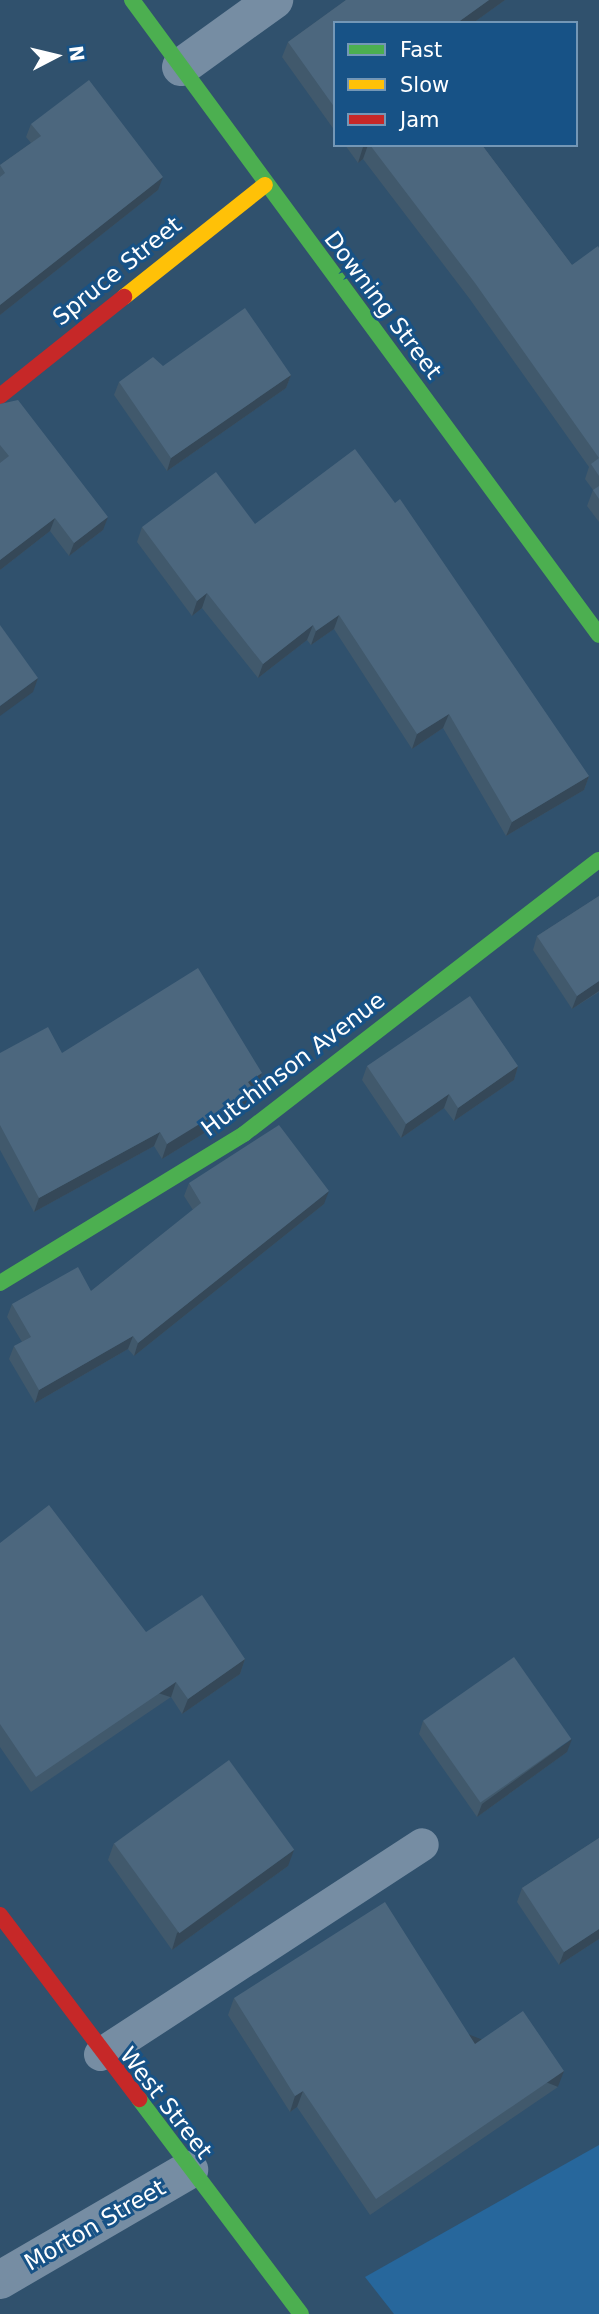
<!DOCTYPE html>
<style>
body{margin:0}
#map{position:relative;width:599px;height:2314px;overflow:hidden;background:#30516d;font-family:"DejaVu Sans",sans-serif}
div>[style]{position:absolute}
.green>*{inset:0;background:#27679c}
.lane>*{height:33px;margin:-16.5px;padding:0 16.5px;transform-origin:16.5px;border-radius:16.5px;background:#768da3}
.street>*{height:38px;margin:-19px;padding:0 19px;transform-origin:19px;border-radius:19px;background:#768da3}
.fast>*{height:16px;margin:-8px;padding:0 8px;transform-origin:8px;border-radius:8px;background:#4caf50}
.slow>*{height:16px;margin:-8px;padding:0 8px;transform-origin:8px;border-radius:8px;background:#ffc107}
.jam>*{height:16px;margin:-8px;padding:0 8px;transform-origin:8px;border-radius:8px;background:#c62828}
.wall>*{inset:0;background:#41596c}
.shaded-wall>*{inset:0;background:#354858;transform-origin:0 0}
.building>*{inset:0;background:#4c677e;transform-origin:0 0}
span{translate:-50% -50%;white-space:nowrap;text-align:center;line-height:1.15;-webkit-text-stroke:6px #175286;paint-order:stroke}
.street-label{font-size:23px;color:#fff}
.legend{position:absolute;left:333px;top:21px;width:245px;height:126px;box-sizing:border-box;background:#175286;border:2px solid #7497b6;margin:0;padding:9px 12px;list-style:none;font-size:21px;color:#fff}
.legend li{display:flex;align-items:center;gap:14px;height:35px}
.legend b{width:35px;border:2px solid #7497b6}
.north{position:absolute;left:21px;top:21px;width:70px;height:70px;-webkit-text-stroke:5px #175286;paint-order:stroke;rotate:83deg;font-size:19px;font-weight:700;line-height:28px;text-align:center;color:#fff}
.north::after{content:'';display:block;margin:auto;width:24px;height:32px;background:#fff;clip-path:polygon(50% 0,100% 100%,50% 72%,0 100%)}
</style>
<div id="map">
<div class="green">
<div style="clip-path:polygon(599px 2145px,599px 2314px,394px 2314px,365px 2277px)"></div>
</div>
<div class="lane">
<div style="left:100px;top:2054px;width:384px;rotate:-33.1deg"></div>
</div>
<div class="street">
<div style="left:181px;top:67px;width:115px;rotate:-35.8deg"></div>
<div style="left:0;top:2280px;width:219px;rotate:-30.2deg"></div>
</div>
<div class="fast">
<div style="left:132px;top:0;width:788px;rotate:53.67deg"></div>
<div style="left:0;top:1283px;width:286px;rotate:-31.4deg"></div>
<div style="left:244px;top:1134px;width:448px;rotate:-37.7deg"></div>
<div style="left:139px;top:2099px;width:269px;rotate:53deg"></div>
</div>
<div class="slow">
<div style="left:124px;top:297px;width:180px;rotate:-38.5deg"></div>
</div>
<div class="jam">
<div style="left:0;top:396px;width:159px;rotate:-38.6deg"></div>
<div style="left:0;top:1915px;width:231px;rotate:52.9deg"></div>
</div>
<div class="wall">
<div style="clip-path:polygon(346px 0,505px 0,473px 23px,335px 23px,335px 131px,282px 57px,288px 42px)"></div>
<div style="clip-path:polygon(31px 124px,158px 190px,0 315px,0 165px,31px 143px,26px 137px)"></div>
<div style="clip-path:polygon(345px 145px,482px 145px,572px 265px,599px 248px,599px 522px,587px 506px,593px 490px,585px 479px,589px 467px,469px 298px,363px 159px,358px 163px)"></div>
<div style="clip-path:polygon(163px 366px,291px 375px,286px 388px,167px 471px,114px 395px,119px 382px)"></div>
<div style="clip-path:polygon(0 404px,103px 530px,69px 556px,50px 531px,0 570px)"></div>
<div style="clip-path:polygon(255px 524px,589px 776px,584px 790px,506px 836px,443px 728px,412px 749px,334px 629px,311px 645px,307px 640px,258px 678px,202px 608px,192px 616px,137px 542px,142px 527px)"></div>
<div style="clip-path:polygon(599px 896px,599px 992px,572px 1009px,533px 950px,537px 936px)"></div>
<div style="clip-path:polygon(0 1053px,62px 1053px,256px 1088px,253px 1090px,248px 1104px,232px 1116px,162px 1159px,154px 1146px,34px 1212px,0 1150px)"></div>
<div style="clip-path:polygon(367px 1066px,518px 1066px,514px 1080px,454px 1121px,444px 1108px,401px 1138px,362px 1080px)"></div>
<div style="clip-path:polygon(189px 1183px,324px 1204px,134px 1356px,128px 1349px,35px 1403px,9px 1359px,14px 1346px,22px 1342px,7px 1317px,12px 1304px,91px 1291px,193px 1210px,184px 1196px)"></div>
<div style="clip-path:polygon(0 1543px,146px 1632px,245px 1659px,240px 1674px,182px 1714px,171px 1697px,31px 1792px,0 1747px)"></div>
<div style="clip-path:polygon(423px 1721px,567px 1752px,477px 1817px,419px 1734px)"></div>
<div style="clip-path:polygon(599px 1838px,599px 1939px,559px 1965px,517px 1902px,522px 1888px)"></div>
<div style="clip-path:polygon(114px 1843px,288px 1866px,172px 1950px,108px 1860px)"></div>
<div style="clip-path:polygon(234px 1998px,475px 2044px,558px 2087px,370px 2215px,297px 2107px,290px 2112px,228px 2015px)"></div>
</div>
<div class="shaded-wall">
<div style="clip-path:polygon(489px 0,505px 0,473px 23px,457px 23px)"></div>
<div style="clip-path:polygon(366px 145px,368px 145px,363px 159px,358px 163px,363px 147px)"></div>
<div style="clip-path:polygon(163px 177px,158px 190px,0 315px,0 305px)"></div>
<div style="clip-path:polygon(291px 375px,286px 388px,167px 471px,171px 458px)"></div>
<div style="clip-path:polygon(108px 517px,103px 530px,69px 556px,74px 543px)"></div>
<div style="clip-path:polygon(55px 518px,50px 531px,0 570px,0 560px)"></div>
<div style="clip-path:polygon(207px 593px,202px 608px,192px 616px,197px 601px)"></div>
<div style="clip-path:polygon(339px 615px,334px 629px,311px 645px,316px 631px)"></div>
<div style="clip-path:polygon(313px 625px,307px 640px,258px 678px,263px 664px)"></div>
<div style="clip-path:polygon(38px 678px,33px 692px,0 716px,0 706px)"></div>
<div style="clip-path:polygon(449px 714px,443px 728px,412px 749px,417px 734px)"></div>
<div style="clip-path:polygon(589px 776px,584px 790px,506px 836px,512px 822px)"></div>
<div style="clip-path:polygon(599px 981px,599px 991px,572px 1009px,577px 996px)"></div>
<div style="clip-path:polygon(518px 1066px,514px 1080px,454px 1121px,458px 1108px)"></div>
<div style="clip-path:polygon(262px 1073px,256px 1088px,253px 1090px,248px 1104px,232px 1116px,162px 1159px,167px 1144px,248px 1082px)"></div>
<div style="clip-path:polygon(449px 1094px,444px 1108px,401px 1138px,406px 1124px)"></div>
<div style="clip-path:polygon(160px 1132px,154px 1146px,34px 1212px,39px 1198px)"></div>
<div style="clip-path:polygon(329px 1191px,324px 1204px,134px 1356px,138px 1343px)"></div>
<div style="clip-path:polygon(133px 1336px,128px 1349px,35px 1403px,39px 1390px)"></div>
<div style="clip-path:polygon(245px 1659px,240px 1674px,182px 1714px,188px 1699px)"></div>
<div style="left:176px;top:1682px;width:16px;height:169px;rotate:108deg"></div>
<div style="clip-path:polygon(572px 1739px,567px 1752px,477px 1817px,482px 1804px)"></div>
<div style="clip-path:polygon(294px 1850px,288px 1866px,172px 1950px,177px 1933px)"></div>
<div style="clip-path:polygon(599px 1929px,599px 1939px,559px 1965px,564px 1952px)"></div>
<div style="left:564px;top:2071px;width:17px;height:227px;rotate:111deg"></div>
<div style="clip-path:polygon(303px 2091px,297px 2107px,290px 2112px,295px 2096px)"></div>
</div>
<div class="building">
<div style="clip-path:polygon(346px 0,489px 0,457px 23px,335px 23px,335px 108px,288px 42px)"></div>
<div style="clip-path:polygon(89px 80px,163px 177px,0 305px,0 177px,5px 173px,0 165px,41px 136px,31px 124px)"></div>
<div style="clip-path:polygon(370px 145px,482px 145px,572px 265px,598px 246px,599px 248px,599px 458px,475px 283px)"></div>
<div style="clip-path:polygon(245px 308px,291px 375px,171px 458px,119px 382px,153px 357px,163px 366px)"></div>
<div style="clip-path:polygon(18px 400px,108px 517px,74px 543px,55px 518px,0 560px,0 463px,9px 456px,0 445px,0 404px)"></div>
<div style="clip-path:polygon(355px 449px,395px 503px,400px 499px,589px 776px,512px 822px,449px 714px,417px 734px,339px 615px,316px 631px,313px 625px,263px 664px,207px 593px,197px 601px,142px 527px,216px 472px,255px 524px)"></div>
<div style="clip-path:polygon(599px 458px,599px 476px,591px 464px)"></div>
<div style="clip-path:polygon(599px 486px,599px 499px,593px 490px)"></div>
<div style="clip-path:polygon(0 625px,38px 678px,0 706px)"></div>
<div style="clip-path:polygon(599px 896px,599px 981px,577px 996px,537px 936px)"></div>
<div style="clip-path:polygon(198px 968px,262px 1073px,248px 1082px,253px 1089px,237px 1101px,167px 1144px,160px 1132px,39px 1198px,0 1125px,0 1053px,48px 1027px,62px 1053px)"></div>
<div style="clip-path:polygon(470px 996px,518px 1066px,458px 1108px,449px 1094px,406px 1124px,367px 1066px)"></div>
<div style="clip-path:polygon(279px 1125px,329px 1191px,138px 1343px,133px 1336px,39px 1390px,14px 1346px,31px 1337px,12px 1304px,78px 1267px,91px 1291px,201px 1203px,189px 1183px)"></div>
<div style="clip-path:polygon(49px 1505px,146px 1632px,202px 1595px,245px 1659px,188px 1699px,176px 1682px,36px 1777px,0 1724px,0 1543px)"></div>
<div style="left:514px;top:1657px;width:100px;height:111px;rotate:55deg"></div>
<div style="left:229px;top:1760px;width:111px;height:142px;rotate:54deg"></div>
<div style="clip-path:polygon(599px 1838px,599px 1929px,564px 1952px,522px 1888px)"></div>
<div style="clip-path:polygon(385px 1902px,475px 2044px,523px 2011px,564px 2071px,376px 2199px,303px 2091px,295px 2096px,234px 1998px)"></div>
</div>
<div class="street-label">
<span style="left:117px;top:271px;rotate:-39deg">Spruce Street</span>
<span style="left:383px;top:305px;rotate:53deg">Downing Street</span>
<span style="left:293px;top:1064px;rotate:-37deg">Hutchinson Avenue</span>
<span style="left:166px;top:2103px;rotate:52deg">West Street</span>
<span style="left:95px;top:2225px;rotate:-30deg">Morton Street</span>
</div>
<ul class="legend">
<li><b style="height:9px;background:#4caf50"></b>Fast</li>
<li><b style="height:9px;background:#ffc107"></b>Slow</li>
<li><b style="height:9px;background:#c62828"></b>Jam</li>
</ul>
<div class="north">N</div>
</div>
